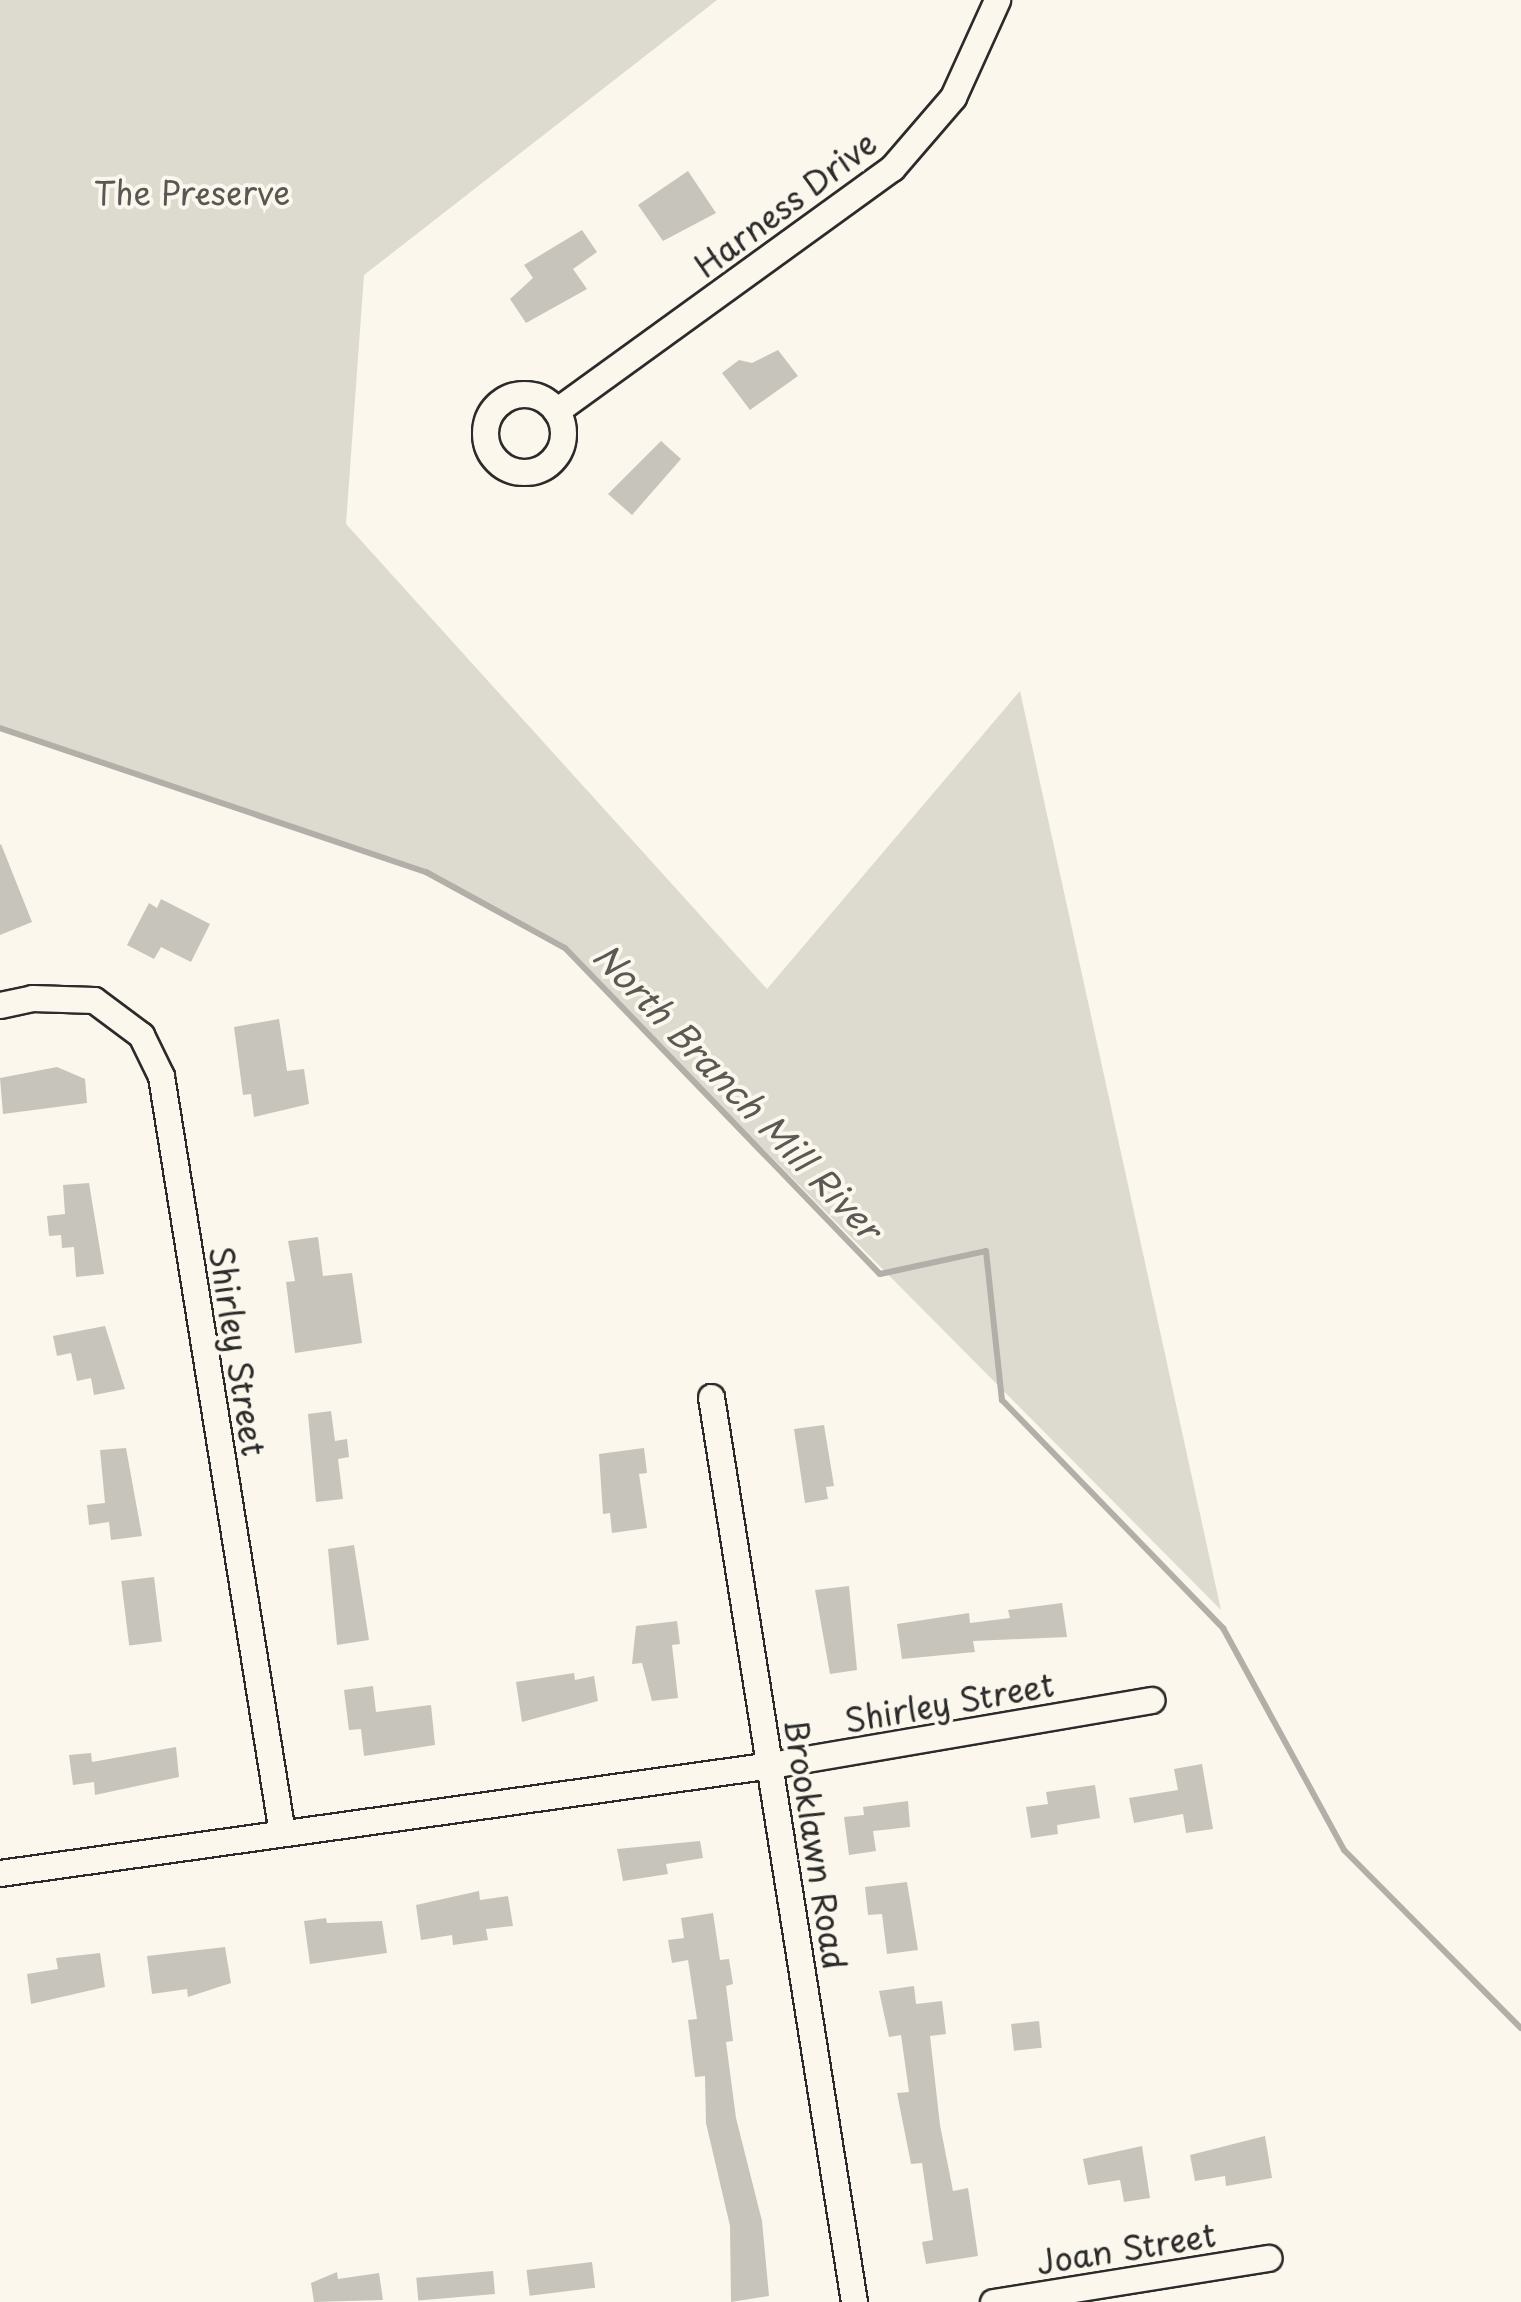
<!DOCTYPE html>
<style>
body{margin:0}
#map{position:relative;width:1521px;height:2302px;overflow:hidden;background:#fbf7ec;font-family:"Playpen Sans",sans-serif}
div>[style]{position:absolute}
.green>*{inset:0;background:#dddad0}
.stream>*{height:6px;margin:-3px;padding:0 3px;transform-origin:3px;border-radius:3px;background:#b1afa7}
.building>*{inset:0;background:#c7c4bc;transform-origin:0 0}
.roads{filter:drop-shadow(2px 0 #2b2b2b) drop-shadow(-2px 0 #2b2b2b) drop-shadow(0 2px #2b2b2b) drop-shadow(0 -2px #2b2b2b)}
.street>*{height:25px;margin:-12.5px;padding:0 12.5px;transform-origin:12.5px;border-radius:12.5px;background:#fbf7ec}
.street>.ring{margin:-12.5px;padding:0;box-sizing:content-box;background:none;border:25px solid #fbf7ec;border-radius:50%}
span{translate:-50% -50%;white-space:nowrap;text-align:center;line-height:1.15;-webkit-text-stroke:8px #fbf7ec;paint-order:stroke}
.park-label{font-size:32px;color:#585754}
.street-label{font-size:32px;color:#2b2b2b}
.water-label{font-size:35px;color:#5a5956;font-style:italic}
</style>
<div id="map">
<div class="green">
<div style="clip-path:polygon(0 0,717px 0,364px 275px,346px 524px,767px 989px,1020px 691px,1221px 1610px,564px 948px,426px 872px,0 728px)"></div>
</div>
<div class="stream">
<div style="left:0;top:728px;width:450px;rotate:18.7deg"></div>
<div style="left:426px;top:872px;width:158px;rotate:28.7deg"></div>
<div style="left:565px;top:948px;width:453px;rotate:46deg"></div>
<div style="left:880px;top:1274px;width:108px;rotate:-12.2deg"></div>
<div style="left:986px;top:1251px;width:150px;rotate:83.9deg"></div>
<div style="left:1002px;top:1400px;width:318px;rotate:45.9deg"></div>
<div style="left:1223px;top:1628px;width:253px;rotate:61.4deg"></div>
<div style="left:1344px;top:1850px;width:251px;rotate:45.2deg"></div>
</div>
<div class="building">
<div style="clip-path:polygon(688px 171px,716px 213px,663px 241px,638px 205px)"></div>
<div style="clip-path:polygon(582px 230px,597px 252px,573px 269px,587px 289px,526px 323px,510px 299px,533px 278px,524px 265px)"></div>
<div style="clip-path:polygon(778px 350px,798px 376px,750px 410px,722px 373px,739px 360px,752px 363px)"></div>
<div style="clip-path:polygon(661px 441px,681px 459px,632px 515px,608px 494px)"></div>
<div style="clip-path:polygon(1px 844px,32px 922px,0 935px,0 845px)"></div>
<div style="clip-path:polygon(161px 899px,210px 924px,191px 962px,161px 947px,154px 959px,127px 945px,149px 903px,157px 908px)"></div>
<div style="clip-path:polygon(279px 1019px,287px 1071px,304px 1069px,309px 1104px,254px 1117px,251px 1094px,243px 1095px,234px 1027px)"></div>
<div style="clip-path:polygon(57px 1067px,85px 1079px,87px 1103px,3px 1114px,0 1078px)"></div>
<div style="clip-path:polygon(89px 1183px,104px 1274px,76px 1277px,74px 1247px,62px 1248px,61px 1235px,49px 1236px,47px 1216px,65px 1214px,63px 1185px)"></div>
<div style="clip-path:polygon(318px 1237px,323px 1276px,352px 1273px,362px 1343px,295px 1353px,286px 1282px,295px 1281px,288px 1241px)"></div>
<div style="clip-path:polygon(105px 1326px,125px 1389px,94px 1395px,91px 1378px,77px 1381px,71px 1353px,57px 1356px,53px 1336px)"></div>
<div style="clip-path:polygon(331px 1411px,335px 1441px,347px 1439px,349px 1457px,338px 1459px,343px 1499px,316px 1502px,308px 1414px)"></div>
<div style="clip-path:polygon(824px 1425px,834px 1486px,826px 1487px,828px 1499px,805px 1503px,794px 1429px)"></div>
<div style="clip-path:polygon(126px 1448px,142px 1536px,111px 1540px,109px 1522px,89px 1525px,87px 1505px,105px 1503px,100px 1450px)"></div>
<div style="clip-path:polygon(644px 1448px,647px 1473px,639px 1474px,647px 1528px,612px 1533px,610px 1513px,603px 1514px,599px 1454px)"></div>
<div style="clip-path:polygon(354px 1545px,369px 1640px,337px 1645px,328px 1549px)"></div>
<div style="left:154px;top:1577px;width:65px;height:33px;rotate:83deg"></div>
<div style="clip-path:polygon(849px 1586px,857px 1670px,830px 1674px,815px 1590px)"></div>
<div style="clip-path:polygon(1062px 1603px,1067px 1637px,973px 1641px,975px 1652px,902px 1659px,897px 1624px,969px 1613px,970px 1623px,1010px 1618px,1008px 1610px)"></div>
<div style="clip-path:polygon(677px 1621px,680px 1644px,672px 1645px,678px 1698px,652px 1701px,642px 1663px,632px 1664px,636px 1626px)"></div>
<div style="clip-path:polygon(574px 1673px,575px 1680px,594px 1676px,598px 1701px,522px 1722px,516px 1682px)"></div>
<div style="clip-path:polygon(373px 1686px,376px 1712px,431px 1705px,435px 1745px,364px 1756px,361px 1729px,349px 1730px,344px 1690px)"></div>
<div style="clip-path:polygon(176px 1747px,179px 1777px,95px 1795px,94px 1782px,73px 1785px,69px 1755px,91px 1753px,92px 1762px)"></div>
<div style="clip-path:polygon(1202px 1764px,1213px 1829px,1186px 1833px,1183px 1814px,1134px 1823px,1129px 1798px,1178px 1790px,1174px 1769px)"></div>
<div style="clip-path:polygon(1095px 1785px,1100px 1818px,1057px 1825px,1058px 1834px,1031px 1838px,1026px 1807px,1048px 1804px,1046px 1792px)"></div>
<div style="clip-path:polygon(908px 1801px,910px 1827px,873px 1831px,876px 1851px,849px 1855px,844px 1817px,864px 1815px,863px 1807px)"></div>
<div style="clip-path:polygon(700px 1841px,703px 1858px,666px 1864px,668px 1874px,623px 1881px,617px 1849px)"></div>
<div style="clip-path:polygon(907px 1882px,918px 1950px,887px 1954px,882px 1914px,868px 1915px,865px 1887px)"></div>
<div style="clip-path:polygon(479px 1891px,480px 1900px,508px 1896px,513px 1926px,486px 1929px,488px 1940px,453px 1945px,452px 1935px,421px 1940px,416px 1905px)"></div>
<div style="clip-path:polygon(713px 1913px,720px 1960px,729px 1959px,733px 1984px,726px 1986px,733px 2041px,726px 2042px,736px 2118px,762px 2221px,769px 2296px,731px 2302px,730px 2226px,706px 2123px,705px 2076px,695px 2077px,688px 2020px,697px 2019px,688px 1960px,672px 1963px,668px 1940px,684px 1938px,681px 1918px)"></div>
<div style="clip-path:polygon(326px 1918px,327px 1923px,382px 1921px,387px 1953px,310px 1964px,304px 1921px)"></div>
<div style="clip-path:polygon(225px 1947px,231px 1983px,188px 1997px,187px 1989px,152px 1994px,147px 1956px)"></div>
<div style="clip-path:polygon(100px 1953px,105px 1987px,31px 2004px,27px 1974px,58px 1969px,56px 1958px)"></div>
<div style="clip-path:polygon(914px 1986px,916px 2004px,942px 2001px,946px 2034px,930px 2036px,940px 2125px,953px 2191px,968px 2188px,978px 2256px,926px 2264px,922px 2242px,933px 2240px,922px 2163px,911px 2164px,897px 2093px,909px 2092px,901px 2035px,889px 2037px,879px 1991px)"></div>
<div style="left:1039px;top:2021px;width:27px;height:28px;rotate:84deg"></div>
<div style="clip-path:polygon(1265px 2136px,1272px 2178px,1226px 2186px,1225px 2176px,1195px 2181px,1190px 2155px)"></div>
<div style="clip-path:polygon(1142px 2146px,1150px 2198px,1124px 2202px,1120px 2180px,1088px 2185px,1083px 2159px)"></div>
<div style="left:592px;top:2262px;width:26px;height:66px;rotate:83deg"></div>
<div style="left:493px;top:2271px;width:23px;height:77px;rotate:85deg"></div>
<div style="clip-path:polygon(337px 2272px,338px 2279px,379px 2273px,383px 2300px,314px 2302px,311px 2283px)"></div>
</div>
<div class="roads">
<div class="street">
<div class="ring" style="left:485px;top:394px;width:53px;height:53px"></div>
<div style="left:556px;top:411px;width:415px;rotate:-35.9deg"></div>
<div style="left:892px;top:168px;width:94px;rotate:-49.3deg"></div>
<div style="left:953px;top:97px;width:107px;rotate:-65.6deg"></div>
<div style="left:0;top:1005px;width:33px;rotate:-12deg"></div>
<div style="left:32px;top:998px;width:62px;rotate:1.8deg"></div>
<div style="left:94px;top:1000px;width:59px;rotate:36.7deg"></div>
<div style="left:141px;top:1035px;width:46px;rotate:64deg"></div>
<div style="left:161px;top:1076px;width:767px;rotate:80.92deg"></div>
<div style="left:711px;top:1397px;width:916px;rotate:81.02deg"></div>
<div style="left:0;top:1873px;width:779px;rotate:-7.97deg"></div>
<div style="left:771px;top:1765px;width:386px;rotate:-9.7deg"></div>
<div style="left:993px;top:2302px;width:279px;rotate:-9.1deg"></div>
</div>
</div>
<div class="park-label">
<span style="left:192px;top:192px">The Preserve</span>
</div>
<div class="street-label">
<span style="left:785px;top:204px;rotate:-37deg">Harness Drive</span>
<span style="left:238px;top:1351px;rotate:81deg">Shirley Street</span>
<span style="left:949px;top:1702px;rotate:-10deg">Shirley Street</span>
<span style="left:816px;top:1844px;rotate:81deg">Brooklawn Road</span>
<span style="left:1126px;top:2248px;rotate:-9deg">Joan Street</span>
</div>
<div class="water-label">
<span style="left:738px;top:1091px;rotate:46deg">North Branch Mill River</span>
</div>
</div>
